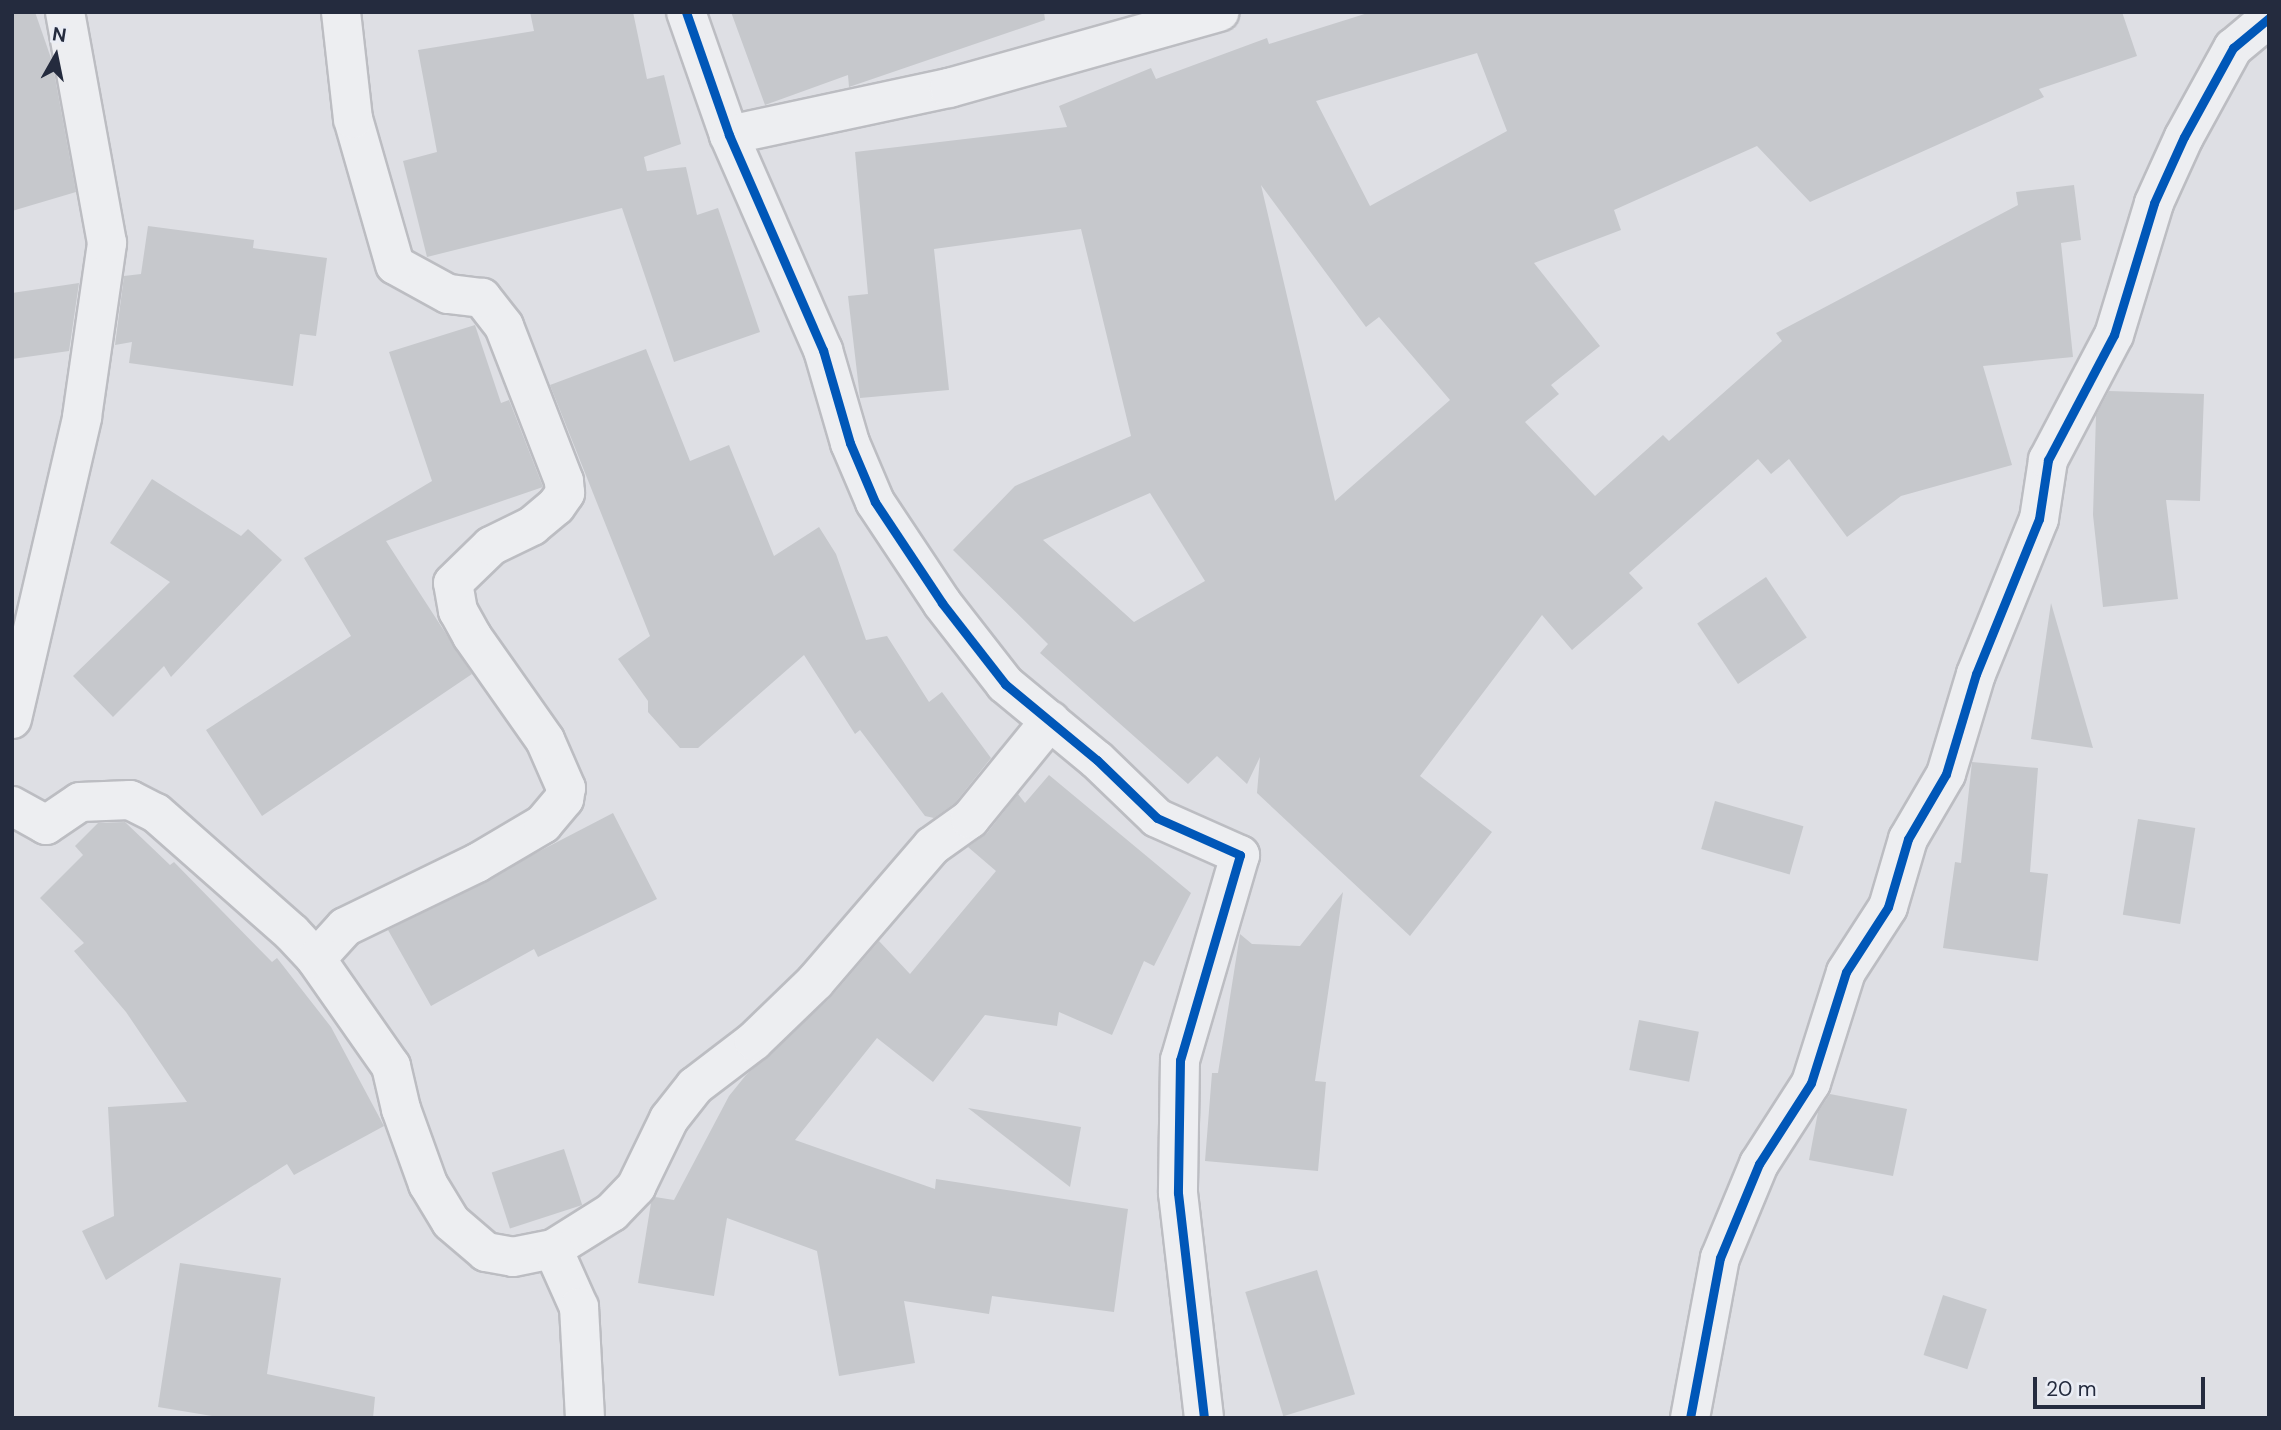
<!DOCTYPE html>
<style>
body{margin:0}
#map{position:relative;width:2281px;height:1430px;overflow:hidden;background:#dedfe4;font-family:"DM Sans",sans-serif}
div>[style]{position:absolute}
.building>*{inset:0;background:#c6c8cc;transform-origin:0 0}
.roads{filter:drop-shadow(2px 0 #bcbdc2) drop-shadow(-2px 0 #bcbdc2) drop-shadow(0 2px #bcbdc2) drop-shadow(0 -2px #bcbdc2)}
.street>*{height:38px;margin:-19px;padding:0 19px;transform-origin:19px;border-radius:19px;background:#edeef1}
.cycleway>*{height:9px;margin:-4.5px;padding:0 4.5px;transform-origin:4.5px;border-radius:4.5px;background:#0057b8}
span{translate:-50% -50%;white-space:nowrap;text-align:center;line-height:1.15;-webkit-text-stroke:5px #eaedf5;paint-order:stroke}
.frame{position:absolute;inset:0;border:14px solid #242b3e;pointer-events:none}
.north{position:absolute;left:21px;top:21px;width:70px;height:70px;-webkit-text-stroke:5px #eaedf5;paint-order:stroke;rotate:9deg;font-size:19px;font-weight:700;line-height:28px;text-align:center;color:#242b3e}
.north::after{content:'';display:block;margin:auto;width:24px;height:32px;background:#242b3e;clip-path:polygon(50% 0,100% 100%,50% 72%,0 100%)}
.scale{position:absolute;left:2033px;top:1377px;width:172px;height:32px;box-sizing:border-box;border:4px solid #242b3e;border-top:0;padding-left:9px;font-size:21px;line-height:24px;white-space:nowrap;color:#242b3e;-webkit-text-stroke:5px #eaedf5;paint-order:stroke}
</style>
<div id="map">
<div class="building">
<div style="clip-path:polygon(12px 12px,35px 12px,52px 61px,76px 192px,12px 211px)"></div>
<div style="clip-path:polygon(530px 12px,633px 12px,647px 79px,664px 75px,681px 144px,644px 157px,647px 171px,686px 167px,697px 215px,718px 208px,760px 332px,674px 362px,622px 208px,427px 257px,403px 161px,437px 152px,418px 50px,534px 31px)"></div>
<div style="clip-path:polygon(731px 12px,1044px 12px,1045px 20px,849px 87px,848px 75px,765px 105px)"></div>
<div style="clip-path:polygon(evenodd,1371px 12px,2122px 12px,2137px 56px,2039px 89px,2044px 97px,1810px 202px,1757px 146px,1614px 210px,1621px 230px,1534px 263px,1600px 346px,1551px 385px,1559px 394px,1525px 422px,1595px 496px,1663px 435px,1669px 441px,1782px 341px,1776px 333px,2018px 205px,2016px 192px,2074px 185px,2081px 240px,2061px 243px,2073px 357px,1983px 366px,2012px 465px,1901px 496px,1847px 537px,1789px 459px,1771px 474px,1758px 459px,1629px 573px,1643px 588px,1572px 650px,1542px 615px,1420px 776px,1492px 832px,1410px 936px,1257px 793px,1260px 757px,1247px 784px,1217px 756px,1188px 784px,1040px 653px,1048px 644px,953px 550px,1015px 486px,1131px 436px,1081px 229px,934px 249px,949px 390px,860px 398px,848px 296px,868px 294px,855px 152px,1067px 127px,1059px 106px,1151px 68px,1156px 79px,1267px 38px,1269px 44px,1371px 12px,1477px 53px,1507px 131px,1370px 206px,1316px 101px,1477px 53px,1371px 12px,1261px 185px,1366px 327px,1379px 317px,1450px 400px,1335px 501px,1261px 185px,1371px 12px,1150px 493px,1205px 581px,1134px 622px,1043px 540px,1150px 493px)"></div>
<div style="clip-path:polygon(148px 226px,254px 240px,253px 248px,327px 258px,316px 336px,300px 334px,293px 386px,129px 363px,132px 342px,115px 345px,124px 276px,141px 274px)"></div>
<div style="clip-path:polygon(79px 283px,69px 351px,12px 359px,12px 293px)"></div>
<div style="clip-path:polygon(475px 325px,501px 403px,509px 400px,543px 487px,386px 541px,472px 674px,262px 816px,206px 730px,351px 636px,304px 558px,432px 481px,389px 352px)"></div>
<div style="clip-path:polygon(646px 349px,690px 461px,729px 445px,774px 556px,819px 527px,836px 554px,866px 640px,887px 636px,929px 702px,942px 692px,991px 758px,955px 803px,934px 818px,925px 816px,860px 730px,855px 734px,804px 655px,698px 748px,680px 748px,648px 712px,648px 701px,618px 659px,650px 636px,550px 385px)"></div>
<div style="clip-path:polygon(2109px 391px,2204px 394px,2200px 501px,2166px 500px,2178px 599px,2103px 607px,2093px 515px,2096px 415px)"></div>
<div style="clip-path:polygon(152px 479px,241px 536px,248px 529px,282px 560px,171px 677px,164px 666px,113px 717px,73px 676px,170px 582px,110px 543px)"></div>
<div style="left:1766px;top:577px;width:73px;height:83px;rotate:56deg"></div>
<div style="clip-path:polygon(2051px 603px,2093px 748px,2031px 739px)"></div>
<div style="clip-path:polygon(1972px 762px,2038px 768px,2030px 872px,2048px 874px,2038px 961px,1943px 948px,1955px 862px,1961px 863px)"></div>
<div style="clip-path:polygon(1049px 775px,1191px 893px,1154px 966px,1144px 961px,1112px 1035px,1059px 1012px,1057px 1026px,985px 1015px,933px 1082px,877px 1038px,795px 1140px,935px 1189px,936px 1179px,1128px 1209px,1114px 1312px,992px 1296px,989px 1314px,904px 1301px,915px 1363px,839px 1376px,817px 1251px,727px 1218px,714px 1296px,638px 1283px,651px 1203px,655px 1197px,674px 1200px,729px 1096px,746px 1075px,830px 998px,879px 941px,910px 974px,996px 871px,968px 847px,987px 833px,1018px 794px,1025px 803px)"></div>
<div style="left:1715px;top:801px;width:92px;height:50px;rotate:16deg"></div>
<div style="clip-path:polygon(613px 813px,657px 899px,538px 957px,534px 949px,431px 1006px,388px 930px)"></div>
<div style="left:2138px;top:819px;width:58px;height:97px;rotate:9deg"></div>
<div style="clip-path:polygon(125px 822px,170px 865px,174px 862px,272px 962px,277px 958px,331px 1027px,384px 1126px,294px 1175px,287px 1164px,106px 1280px,82px 1231px,114px 1216px,108px 1107px,187px 1102px,126px 1012px,74px 951px,84px 943px,40px 898px,83px 855px,75px 846px,98px 823px)"></div>
<div style="clip-path:polygon(1343px 892px,1315px 1081px,1326px 1082px,1318px 1171px,1205px 1161px,1212px 1073px,1218px 1073px,1240px 934px,1252px 944px,1300px 946px)"></div>
<div style="left:1639px;top:1020px;width:61px;height:51px;rotate:11deg"></div>
<div style="clip-path:polygon(1830px 1094px,1907px 1109px,1893px 1176px,1809px 1160px,1818px 1112px)"></div>
<div style="clip-path:polygon(968px 1108px,1081px 1127px,1070px 1187px)"></div>
<div style="left:564px;top:1149px;width:59px;height:76px;rotate:72deg"></div>
<div style="clip-path:polygon(180px 1263px,281px 1278px,267px 1374px,375px 1397px,373px 1418px,224px 1418px,158px 1407px)"></div>
<div style="left:1317px;top:1270px;width:130px;height:75px;rotate:73deg"></div>
<div style="left:1943px;top:1295px;width:46px;height:63px;rotate:18deg"></div>
</div>
<div class="roads">
<div class="street">
<div style="left:686px;top:12px;width:130px;rotate:70.7deg"></div>
<div style="left:729px;top:135px;width:235px;rotate:66.4deg"></div>
<div style="left:823px;top:350px;width:97px;rotate:73.8deg"></div>
<div style="left:850px;top:443px;width:64px;rotate:67deg"></div>
<div style="left:875px;top:502px;width:121px;rotate:56.4deg"></div>
<div style="left:942px;top:603px;width:103px;rotate:52.1deg"></div>
<div style="left:1005px;top:684px;width:119px;rotate:39.6deg"></div>
<div style="left:1097px;top:760px;width:83px;rotate:44deg"></div>
<div style="left:1157px;top:818px;width:91px;rotate:24deg"></div>
<div style="left:1240px;top:855px;width:214px;rotate:106.3deg"></div>
<div style="left:1180px;top:1060px;width:133px;rotate:90.9deg"></div>
<div style="left:1178px;top:1193px;width:226px;rotate:83.4deg"></div>
<div style="left:729px;top:135px;width:225px;rotate:-12.1deg"></div>
<div style="left:949px;top:88px;width:281px;rotate:-15.7deg"></div>
<div style="left:12px;top:719px;width:310px;rotate:-76.9deg"></div>
<div style="left:82px;top:417px;width:176px;rotate:-81.8deg"></div>
<div style="left:107px;top:243px;width:235px;rotate:-100.3deg"></div>
<div style="left:12px;top:806px;width:39px;rotate:29deg"></div>
<div style="left:46px;top:825px;width:41px;rotate:-34.1deg"></div>
<div style="left:80px;top:802px;width:50px;rotate:-2.3deg"></div>
<div style="left:130px;top:800px;width:29px;rotate:27deg"></div>
<div style="left:156px;top:813px;width:181px;rotate:41.4deg"></div>
<div style="left:292px;top:933px;width:35px;rotate:47deg"></div>
<div style="left:316px;top:959px;width:131px;rotate:55deg"></div>
<div style="left:391px;top:1066px;width:44px;rotate:76.9deg"></div>
<div style="left:401px;top:1109px;width:80px;rotate:70.2deg"></div>
<div style="left:428px;top:1184px;width:44px;rotate:58.8deg"></div>
<div style="left:451px;top:1222px;width:46px;rotate:40.6deg"></div>
<div style="left:486px;top:1252px;width:27px;rotate:10deg"></div>
<div style="left:513px;top:1257px;width:41px;rotate:-11.3deg"></div>
<div style="left:553px;top:1249px;width:70px;rotate:-32.1deg"></div>
<div style="left:612px;top:1212px;width:35px;rotate:-46deg"></div>
<div style="left:636px;top:1187px;width:76px;rotate:-64.1deg"></div>
<div style="left:669px;top:1119px;width:42px;rotate:-51.8deg"></div>
<div style="left:695px;top:1086px;width:74px;rotate:-37.3deg"></div>
<div style="left:754px;top:1041px;width:85px;rotate:-44deg"></div>
<div style="left:815px;top:982px;width:179px;rotate:-49.3deg"></div>
<div style="left:932px;top:846px;width:47px;rotate:-35.4deg"></div>
<div style="left:970px;top:819px;width:127px;rotate:-50.8deg"></div>
<div style="left:316px;top:959px;width:43px;rotate:-47.8deg"></div>
<div style="left:345px;top:927px;width:147px;rotate:-25.9deg"></div>
<div style="left:477px;top:863px;width:77px;rotate:-30.6deg"></div>
<div style="left:543px;top:824px;width:33px;rotate:-50deg"></div>
<div style="left:564px;top:799px;width:11px;rotate:-80deg"></div>
<div style="left:566px;top:788px;width:52px;rotate:-113.6deg"></div>
<div style="left:545px;top:740px;width:127px;rotate:-125.1deg"></div>
<div style="left:472px;top:636px;width:29px;rotate:-119deg"></div>
<div style="left:458px;top:611px;width:28px;rotate:-100deg"></div>
<div style="left:453px;top:583px;width:53px;rotate:-44.2deg"></div>
<div style="left:491px;top:546px;width:46px;rotate:-26deg"></div>
<div style="left:532px;top:526px;width:31px;rotate:-40deg"></div>
<div style="left:556px;top:506px;width:16px;rotate:-55deg"></div>
<div style="left:565px;top:493px;width:12px;rotate:-95deg"></div>
<div style="left:564px;top:481px;width:166px;rotate:-111.2deg"></div>
<div style="left:504px;top:326px;width:36px;rotate:-128deg"></div>
<div style="left:482px;top:298px;width:34px;rotate:-173deg"></div>
<div style="left:448px;top:294px;width:60px;rotate:-151.3deg"></div>
<div style="left:395px;top:265px;width:152px;rotate:-106deg"></div>
<div style="left:353px;top:119px;width:108px;rotate:-96.4deg"></div>
<div style="left:553px;top:1249px;width:64px;rotate:65.9deg"></div>
<div style="left:579px;top:1307px;width:111px;rotate:86.9deg"></div>
<div style="left:1690px;top:1418px;width:163px;rotate:-79.4deg"></div>
<div style="left:1720px;top:1258px;width:102px;rotate:-67.5deg"></div>
<div style="left:1759px;top:1164px;width:96px;rotate:-57.3deg"></div>
<div style="left:1811px;top:1083px;width:116px;rotate:-72.5deg"></div>
<div style="left:1846px;top:972px;width:77px;rotate:-57.1deg"></div>
<div style="left:1888px;top:907px;width:71px;rotate:-73.6deg"></div>
<div style="left:1908px;top:839px;width:75px;rotate:-59.7deg"></div>
<div style="left:1946px;top:774px;width:104px;rotate:-73.3deg"></div>
<div style="left:1976px;top:674px;width:167px;rotate:-67.9deg"></div>
<div style="left:2039px;top:519px;width:60px;rotate:-81.3deg"></div>
<div style="left:2048px;top:460px;width:141px;rotate:-62.2deg"></div>
<div style="left:2114px;top:335px;width:138px;rotate:-73.1deg"></div>
<div style="left:2154px;top:203px;width:72px;rotate:-65.6deg"></div>
<div style="left:2184px;top:137px;width:102px;rotate:-61.2deg"></div>
<div style="left:2233px;top:48px;width:47px;rotate:-39.8deg"></div>
</div>
</div>
<div class="cycleway">
<div style="left:686px;top:12px;width:130px;rotate:70.7deg"></div>
<div style="left:729px;top:135px;width:235px;rotate:66.4deg"></div>
<div style="left:823px;top:350px;width:97px;rotate:73.8deg"></div>
<div style="left:850px;top:443px;width:64px;rotate:67deg"></div>
<div style="left:875px;top:502px;width:121px;rotate:56.4deg"></div>
<div style="left:942px;top:603px;width:103px;rotate:52.1deg"></div>
<div style="left:1005px;top:684px;width:119px;rotate:39.6deg"></div>
<div style="left:1097px;top:760px;width:83px;rotate:44deg"></div>
<div style="left:1157px;top:818px;width:91px;rotate:24deg"></div>
<div style="left:1240px;top:855px;width:214px;rotate:106.3deg"></div>
<div style="left:1180px;top:1060px;width:133px;rotate:90.9deg"></div>
<div style="left:1178px;top:1193px;width:226px;rotate:83.4deg"></div>
<div style="left:1690px;top:1418px;width:163px;rotate:-79.4deg"></div>
<div style="left:1720px;top:1258px;width:102px;rotate:-67.5deg"></div>
<div style="left:1759px;top:1164px;width:96px;rotate:-57.3deg"></div>
<div style="left:1811px;top:1083px;width:116px;rotate:-72.5deg"></div>
<div style="left:1846px;top:972px;width:77px;rotate:-57.1deg"></div>
<div style="left:1888px;top:907px;width:71px;rotate:-73.6deg"></div>
<div style="left:1908px;top:839px;width:75px;rotate:-59.7deg"></div>
<div style="left:1946px;top:774px;width:104px;rotate:-73.3deg"></div>
<div style="left:1976px;top:674px;width:167px;rotate:-67.9deg"></div>
<div style="left:2039px;top:519px;width:60px;rotate:-81.3deg"></div>
<div style="left:2048px;top:460px;width:141px;rotate:-62.2deg"></div>
<div style="left:2114px;top:335px;width:138px;rotate:-73.1deg"></div>
<div style="left:2154px;top:203px;width:72px;rotate:-65.6deg"></div>
<div style="left:2184px;top:137px;width:102px;rotate:-61.2deg"></div>
<div style="left:2233px;top:48px;width:47px;rotate:-39.8deg"></div>
</div>
<div class="frame"></div>
<div class="north">N</div>
<div class="scale">20 m</div>
</div>
